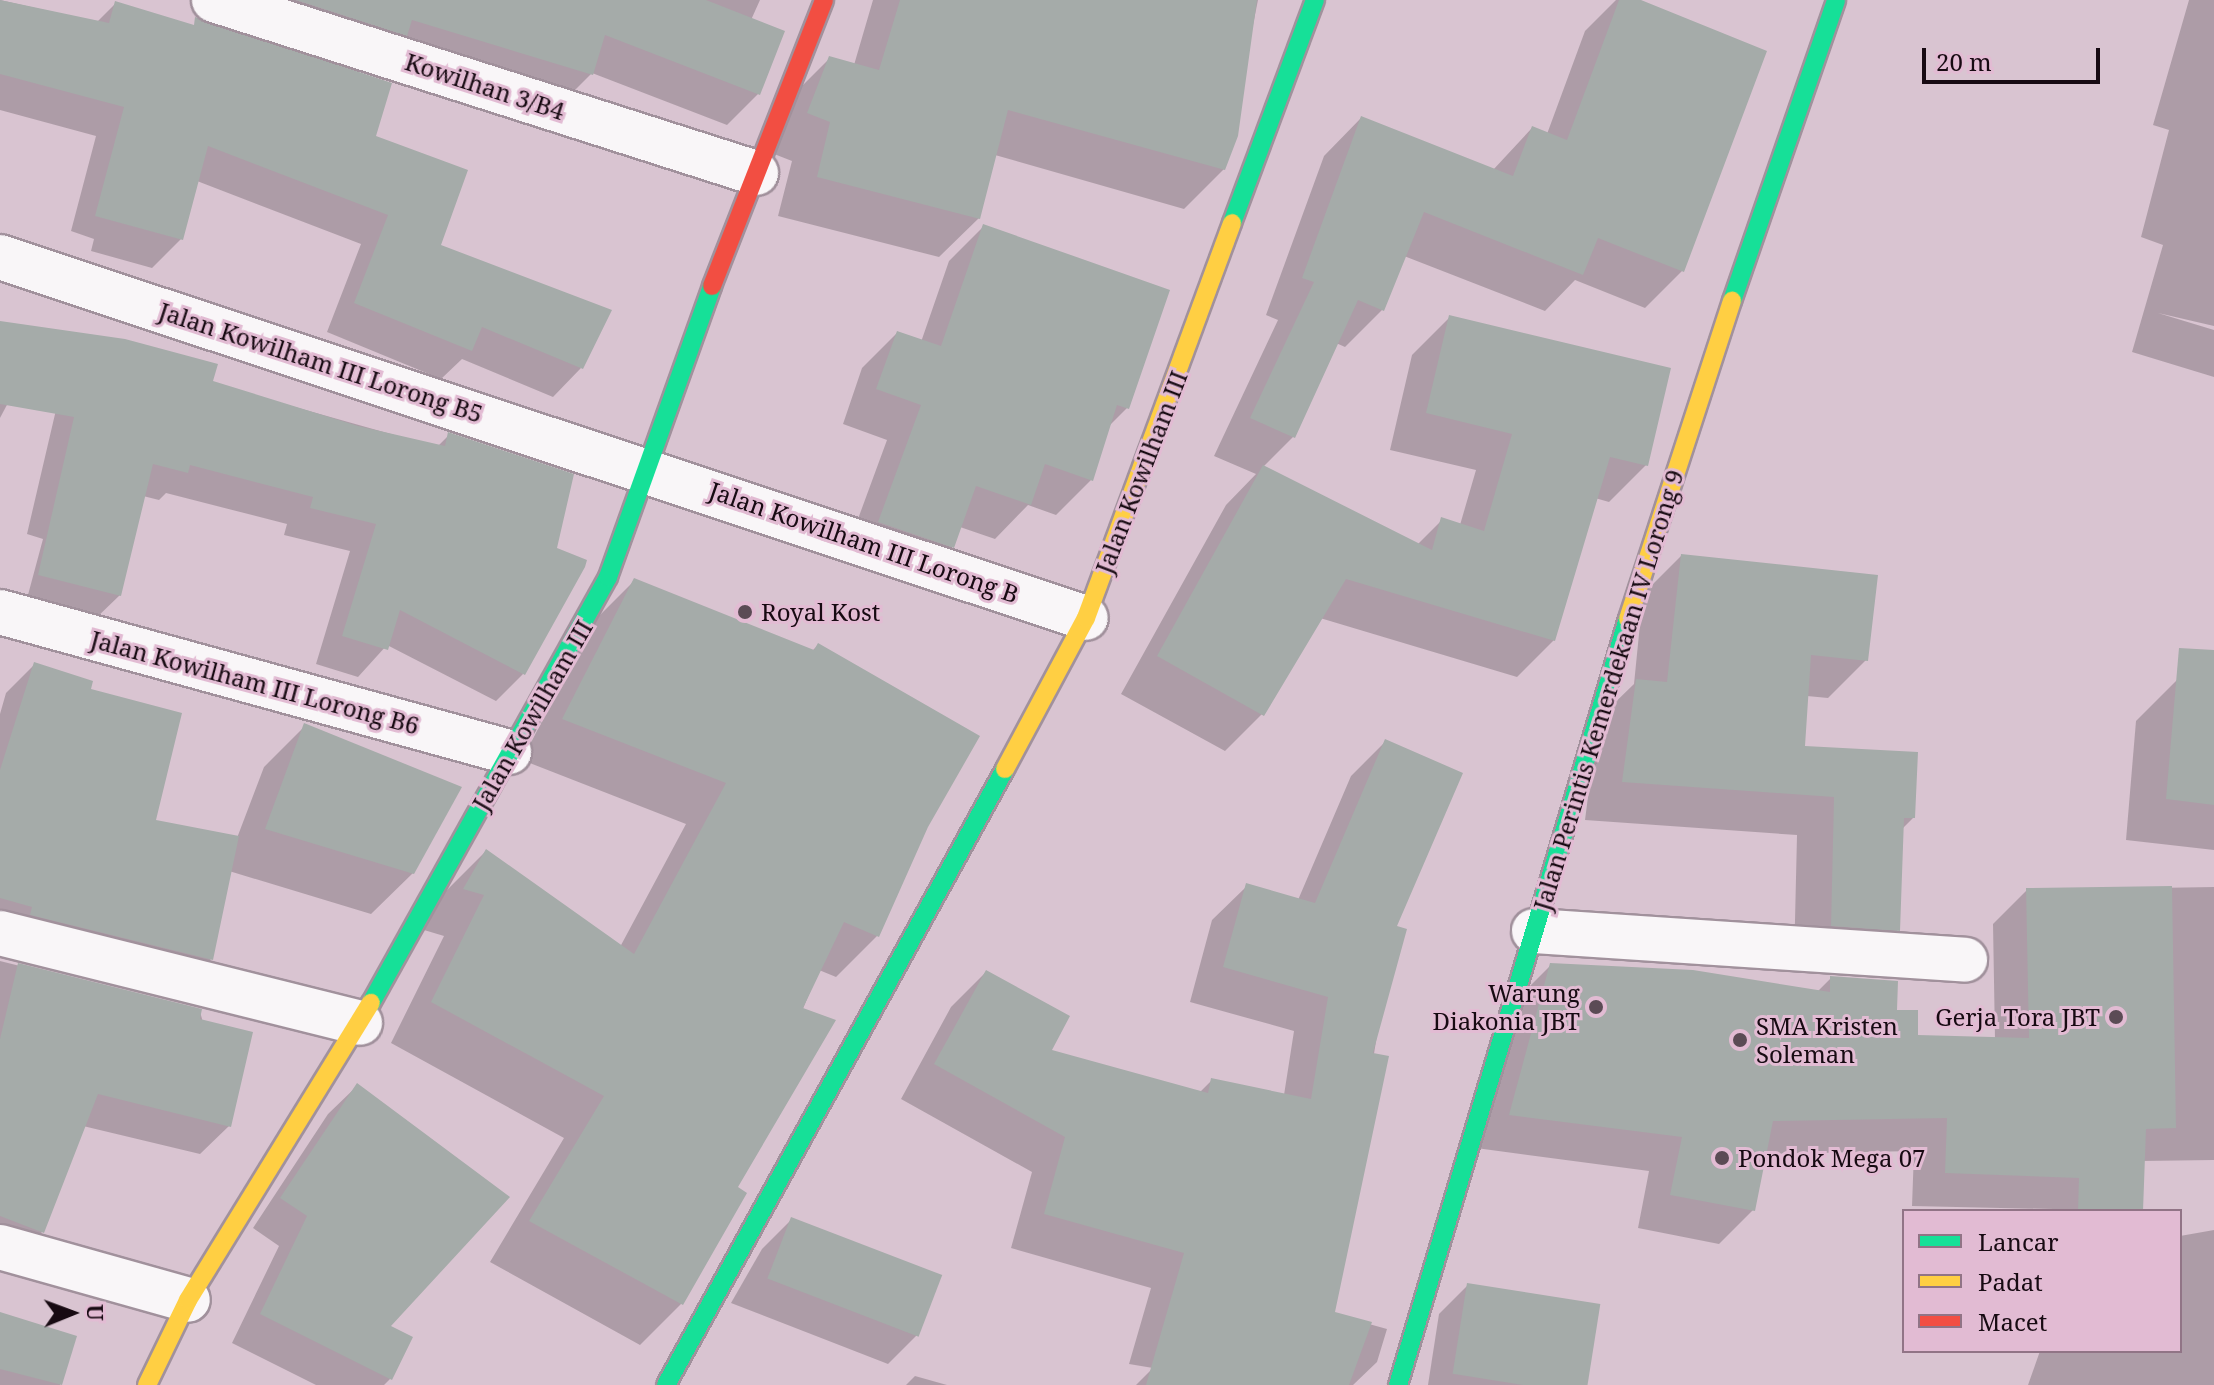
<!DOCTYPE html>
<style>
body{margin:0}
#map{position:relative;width:2214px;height:1385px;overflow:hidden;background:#d9c4d1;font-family:"Noto Serif",serif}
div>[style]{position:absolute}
.shadow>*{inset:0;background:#0003}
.building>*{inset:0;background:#a5aba9;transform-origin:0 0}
.roads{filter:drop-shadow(2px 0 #a1919c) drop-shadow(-2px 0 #a1919c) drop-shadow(0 2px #a1919c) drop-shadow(0 -2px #a1919c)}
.street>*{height:44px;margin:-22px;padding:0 22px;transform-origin:22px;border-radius:22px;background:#f9f6f8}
.fast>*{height:18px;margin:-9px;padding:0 9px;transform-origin:9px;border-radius:9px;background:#16e098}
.slow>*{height:18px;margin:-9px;padding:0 9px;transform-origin:9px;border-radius:9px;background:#ffcf43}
.jam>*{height:18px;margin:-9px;padding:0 9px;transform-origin:9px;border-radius:9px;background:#f24e42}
.dots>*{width:22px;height:22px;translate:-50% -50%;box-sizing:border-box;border:4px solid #e2bbd3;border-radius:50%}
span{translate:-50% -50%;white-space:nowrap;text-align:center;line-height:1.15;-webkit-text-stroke:6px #e2bbd3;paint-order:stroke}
.street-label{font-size:24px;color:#170a12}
.poi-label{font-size:24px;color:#170a12}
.left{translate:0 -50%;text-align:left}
.right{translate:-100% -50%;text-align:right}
.legend{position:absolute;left:1902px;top:1209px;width:280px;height:144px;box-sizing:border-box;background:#e2bbd3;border:2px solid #917486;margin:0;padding:10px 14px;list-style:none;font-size:24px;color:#170a12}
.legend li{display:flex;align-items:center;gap:16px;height:40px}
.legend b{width:40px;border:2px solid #917486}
.north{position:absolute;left:32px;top:1273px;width:80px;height:80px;-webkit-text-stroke:6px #e2bbd3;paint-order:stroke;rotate:89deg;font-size:22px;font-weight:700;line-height:32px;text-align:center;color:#170a12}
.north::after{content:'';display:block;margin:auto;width:28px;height:36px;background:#170a12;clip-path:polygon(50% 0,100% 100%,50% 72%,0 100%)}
.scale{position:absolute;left:1922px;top:48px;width:178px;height:36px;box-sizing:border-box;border:4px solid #170a12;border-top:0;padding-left:10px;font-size:24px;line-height:28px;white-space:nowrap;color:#170a12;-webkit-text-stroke:6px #e2bbd3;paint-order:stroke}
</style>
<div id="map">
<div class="shadow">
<div style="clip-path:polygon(0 0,97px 22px,116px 3px,373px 138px,438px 246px,581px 368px,553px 397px,462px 359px,441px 379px,327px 332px,361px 244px,197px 181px,181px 239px,152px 268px,91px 251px,94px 239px,71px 231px,96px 136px,0 110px)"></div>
<div style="clip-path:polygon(240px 0,760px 0,751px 20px,758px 94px,727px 125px,592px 73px,559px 106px)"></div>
<div style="clip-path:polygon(873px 0,1258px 0,1224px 169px,1184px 209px,995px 155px,979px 218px,939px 257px,778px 216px,792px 161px,769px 152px,790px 98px,829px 59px,854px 65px)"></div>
<div style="clip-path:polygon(1616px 0,1638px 0,1682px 271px,1645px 308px,1575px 280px,1545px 311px,1404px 256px,1382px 310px,1345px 347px,1336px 343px,1293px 437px,1262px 468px,1417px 545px,1442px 520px,1460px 525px,1476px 470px,1390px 450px,1412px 355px,1449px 318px,1646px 465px,1609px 502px,1595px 498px,1554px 640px,1517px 677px,1320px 618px,1262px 714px,1225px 751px,1121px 694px,1226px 505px,1256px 474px,1214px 456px,1278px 320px,1266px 315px,1324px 156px,1361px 118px,1493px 170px,1532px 128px,1547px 134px,1585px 31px)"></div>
<div style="clip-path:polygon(2189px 0,2214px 0,2214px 326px,2158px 313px,2214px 330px,2214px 377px,2132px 352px,2163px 245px,2141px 237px,2169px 130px,2153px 125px)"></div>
<div style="clip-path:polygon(984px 226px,1127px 408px,1108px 427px,1091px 480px,1056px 515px,1028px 505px,995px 539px,960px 527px,952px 547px,917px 582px,844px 557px,887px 440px,843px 424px,862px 368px,897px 333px,921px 342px,949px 261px)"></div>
<div style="clip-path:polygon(0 323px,46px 331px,0 418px)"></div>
<div style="clip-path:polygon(66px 367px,210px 383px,437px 447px,449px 435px,523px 674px,496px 701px,387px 645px,358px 677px,316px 664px,350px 551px,284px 535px,287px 524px,166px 493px,159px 500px,143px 496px,120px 595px,92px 622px,25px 606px,43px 539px,27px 534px)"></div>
<div style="clip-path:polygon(1681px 556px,1866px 660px,1828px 698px,1807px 696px,1803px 748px,1913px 818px,1902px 829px,1898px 930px,1860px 968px,1794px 963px,1797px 835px,1585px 820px,1598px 719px,1634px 684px,1643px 594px)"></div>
<div style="clip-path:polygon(634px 581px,812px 651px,818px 645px,926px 826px,877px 936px,836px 977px,819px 970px,681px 1304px,640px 1345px,490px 1262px,564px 1138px,391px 1043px,444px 936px,424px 930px,445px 892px,486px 851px,620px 947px,686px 824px,522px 760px,593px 622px)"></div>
<div style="clip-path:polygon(35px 664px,88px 690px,154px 821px,237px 838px,264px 767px,305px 726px,413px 873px,371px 914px,229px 871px,211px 959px,182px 988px,0 943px,0 714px,6px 693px)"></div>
<div style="clip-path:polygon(2177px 680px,2214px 684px,2214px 850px,2126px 840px,2136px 721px)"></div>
<div style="clip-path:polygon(1386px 741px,1394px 927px,1333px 1314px,1387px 1329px,1377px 1362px,1353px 1385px,1136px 1385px,1153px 1368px,1129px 1364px,1151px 1288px,1011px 1248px,1032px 1172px,901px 1099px,951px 1007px,986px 972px,1049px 1051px,1199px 1093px,1212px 1080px,1284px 1095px,1294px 1031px,1190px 1002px,1212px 920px,1247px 886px,1298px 900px,1351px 776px)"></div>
<div style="clip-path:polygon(2214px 887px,2214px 1160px,2142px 1161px,2141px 1211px,1912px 1206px,1914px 1151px,1764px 1154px,1753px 1210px,1719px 1244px,1638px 1228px,1649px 1171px,1476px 1148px,1517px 999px,1551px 965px,1817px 992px,1831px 978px,1895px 1012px,1916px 1037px,1995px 1039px,1993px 924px,2027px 890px)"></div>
<div style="clip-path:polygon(0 961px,200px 1011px,229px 1126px,200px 1154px,83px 1126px,42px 1232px,14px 1261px,0 1256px)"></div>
<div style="clip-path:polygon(357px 1086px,390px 1379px,384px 1385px,316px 1385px,232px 1343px,279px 1246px,253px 1228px,328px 1114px)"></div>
<div style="clip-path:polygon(791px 1220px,917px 1335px,888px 1364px,731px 1303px,762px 1249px)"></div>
<div style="clip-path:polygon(2214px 1230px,2214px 1385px,2028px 1385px,2040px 1351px,2180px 1351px,2180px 1236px)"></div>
<div style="clip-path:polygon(1468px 1285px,1598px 1305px,1586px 1385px,1428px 1385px,1439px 1314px)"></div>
<div style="clip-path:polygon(0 1314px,75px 1337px,60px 1385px,0 1385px)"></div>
<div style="clip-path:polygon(915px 1376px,947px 1385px,906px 1385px)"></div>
</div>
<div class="building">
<div style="clip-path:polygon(0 0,109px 23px,115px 1px,194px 25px,195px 17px,392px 83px,376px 136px,468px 170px,441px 245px,612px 310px,583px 369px,482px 327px,472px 351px,354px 303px,388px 215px,208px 146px,183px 240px,95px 216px,124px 107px,0 74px)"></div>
<div style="clip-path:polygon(296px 0,706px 0,785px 31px,760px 95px,605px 35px,593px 75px,412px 20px,407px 36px)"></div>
<div style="clip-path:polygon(900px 0,1257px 0,1238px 136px,1225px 170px,1008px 110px,980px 219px,817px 177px,830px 122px,807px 113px,829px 56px,879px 70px)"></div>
<div style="clip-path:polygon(1619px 0,1641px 0,1767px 51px,1684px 272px,1598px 238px,1583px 275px,1424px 212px,1384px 311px,1358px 300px,1295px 438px,1250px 418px,1314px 282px,1302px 278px,1361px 116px,1513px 176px,1532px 126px,1567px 140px)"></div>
<div style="clip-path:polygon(983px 224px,1170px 290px,1129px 409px,1117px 405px,1093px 481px,1045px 464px,1031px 505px,976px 486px,954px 548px,878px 522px,921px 405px,876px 389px,897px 331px,941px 346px)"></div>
<div style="clip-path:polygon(1449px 315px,1671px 368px,1648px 466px,1610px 457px,1555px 641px,1346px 579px,1264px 716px,1157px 656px,1263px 465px,1432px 550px,1441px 517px,1484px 531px,1512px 434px,1426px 413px)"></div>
<div style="clip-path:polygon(0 321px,125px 339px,218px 364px,213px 381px,358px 426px,445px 446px,448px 432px,574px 474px,557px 548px,587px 560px,585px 567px,525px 675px,400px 610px,388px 650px,342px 636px,376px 524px,310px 508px,313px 497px,190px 465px,188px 473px,153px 464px,121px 596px,38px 575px,74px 417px,0 404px)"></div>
<div style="clip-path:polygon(1681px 554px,1878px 575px,1868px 661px,1811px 655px,1805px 746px,1918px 752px,1915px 818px,1904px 818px,1900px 931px,1831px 926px,1834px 797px,1622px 782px,1636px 679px,1667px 682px)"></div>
<div style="clip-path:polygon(634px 578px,814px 650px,818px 643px,980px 736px,928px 827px,879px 937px,844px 922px,803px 1008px,836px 1020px,738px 1187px,747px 1193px,683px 1305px,529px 1221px,604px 1096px,431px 1002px,484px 895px,463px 889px,486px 849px,634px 954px,726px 783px,562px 719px)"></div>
<div style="clip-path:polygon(2179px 648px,2214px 650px,2214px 805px,2166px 799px)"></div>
<div style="clip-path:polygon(34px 662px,93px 681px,91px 689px,182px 713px,156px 820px,239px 836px,213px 960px,30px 915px,32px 907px,0 898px,0 770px)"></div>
<div style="clip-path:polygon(304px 723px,462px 787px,414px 874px,265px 829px)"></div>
<div style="clip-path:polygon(1385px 739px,1463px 773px,1397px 926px,1407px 929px,1373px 1053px,1389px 1056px,1335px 1312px,1372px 1322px,1349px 1385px,1146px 1385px,1184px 1253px,1044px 1214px,1065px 1137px,934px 1064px,986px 970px,1070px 1016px,1052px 1050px,1208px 1093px,1211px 1078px,1311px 1099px,1328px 997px,1223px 967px,1246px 883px,1315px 903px)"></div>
<div style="clip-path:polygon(2172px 886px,2176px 1128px,2146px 1129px,2143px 1211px,2078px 1211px,2079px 1178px,1945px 1173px,1947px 1118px,1773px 1121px,1755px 1211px,1670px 1195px,1682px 1137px,1509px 1115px,1550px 963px,1693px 970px,1830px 992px,1830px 976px,1898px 981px,1897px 1010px,1918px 1010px,1918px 1035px,2029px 1038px,2026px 888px)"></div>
<div style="clip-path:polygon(18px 963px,202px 1009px,200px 1019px,253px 1032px,231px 1127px,98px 1094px,44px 1233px,0 1216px,0 1039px)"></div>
<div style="clip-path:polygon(357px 1083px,510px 1197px,391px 1326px,413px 1337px,392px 1380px,260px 1314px,307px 1216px,280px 1198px)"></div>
<div style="left:791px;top:1217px;width:162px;height:66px;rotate:21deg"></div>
<div style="left:1467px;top:1283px;width:135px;height:92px;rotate:9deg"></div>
<div style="clip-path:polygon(0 1312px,77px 1336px,62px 1385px,0 1369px)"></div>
</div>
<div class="roads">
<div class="street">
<div style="left:214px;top:0;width:569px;rotate:17.7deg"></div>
<div style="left:0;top:257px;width:1144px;rotate:18.39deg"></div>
<div style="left:0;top:612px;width:528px;rotate:15.38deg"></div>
<div style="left:1534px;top:931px;width:432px;rotate:3.8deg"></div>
<div style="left:0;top:933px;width:371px;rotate:14deg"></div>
<div style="left:0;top:1247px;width:195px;rotate:15.7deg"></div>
</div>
<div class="fast">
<div style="left:1232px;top:223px;width:238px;rotate:-69.6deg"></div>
<div style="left:1732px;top:301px;width:318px;rotate:-70.9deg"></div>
<div style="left:371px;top:1003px;width:487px;rotate:-60.9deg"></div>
<div style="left:608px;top:577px;width:309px;rotate:-70.3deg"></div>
<div style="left:666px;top:1385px;width:703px;rotate:-61.17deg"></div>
<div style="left:1398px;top:1385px;width:800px;rotate:-73.29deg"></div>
</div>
<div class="slow">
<div style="left:1628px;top:619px;width:335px;rotate:-71.9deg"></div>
<div style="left:1005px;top:769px;width:171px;rotate:-61.8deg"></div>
<div style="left:1086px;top:618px;width:421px;rotate:-69.7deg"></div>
<div style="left:147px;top:1385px;width:94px;rotate:-64.2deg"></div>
<div style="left:188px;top:1300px;width:349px;rotate:-58.4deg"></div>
</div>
<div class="jam">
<div style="left:712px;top:286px;width:307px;rotate:-68.6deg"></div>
</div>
</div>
<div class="dots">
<div style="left:745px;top:612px;background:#5b4b55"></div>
<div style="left:1596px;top:1007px;background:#5b4b55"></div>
<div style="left:2116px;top:1017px;background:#5b4b55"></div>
<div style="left:1740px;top:1040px;background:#5b4b55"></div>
<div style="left:1722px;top:1158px;background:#5b4b55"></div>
</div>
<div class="street-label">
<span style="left:485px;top:86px;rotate:18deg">Kowilhan 3/B4</span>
<span style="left:321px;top:362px;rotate:18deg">Jalan Kowilham III Lorong B5</span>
<span style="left:1141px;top:472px;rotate:-69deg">Jalan Kowilham III</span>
<span style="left:864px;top:542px;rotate:19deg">Jalan Kowilham III Lorong B</span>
<span style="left:255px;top:682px;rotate:15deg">Jalan Kowilham III Lorong B6</span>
<span style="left:1608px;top:690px;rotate:-73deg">Jalan Perintis Kemerdekaan IV Lorong 9</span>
<span style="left:532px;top:715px;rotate:-60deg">Jalan Kowilham III</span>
</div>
<div class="poi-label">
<span class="left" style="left:761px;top:612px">Royal Kost</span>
<span class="right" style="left:1580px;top:1007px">Warung<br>Diakonia JBT</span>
<span class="right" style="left:2100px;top:1017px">Gerja Tora JBT</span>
<span class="left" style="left:1756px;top:1040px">SMA Kristen<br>Soleman</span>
<span class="left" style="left:1738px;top:1158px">Pondok Mega 07</span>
</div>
<ul class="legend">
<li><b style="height:10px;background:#16e098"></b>Lancar</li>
<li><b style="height:10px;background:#ffcf43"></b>Padat</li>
<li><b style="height:10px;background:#f24e42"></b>Macet</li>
</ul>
<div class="north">U</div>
<div class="scale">20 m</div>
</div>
